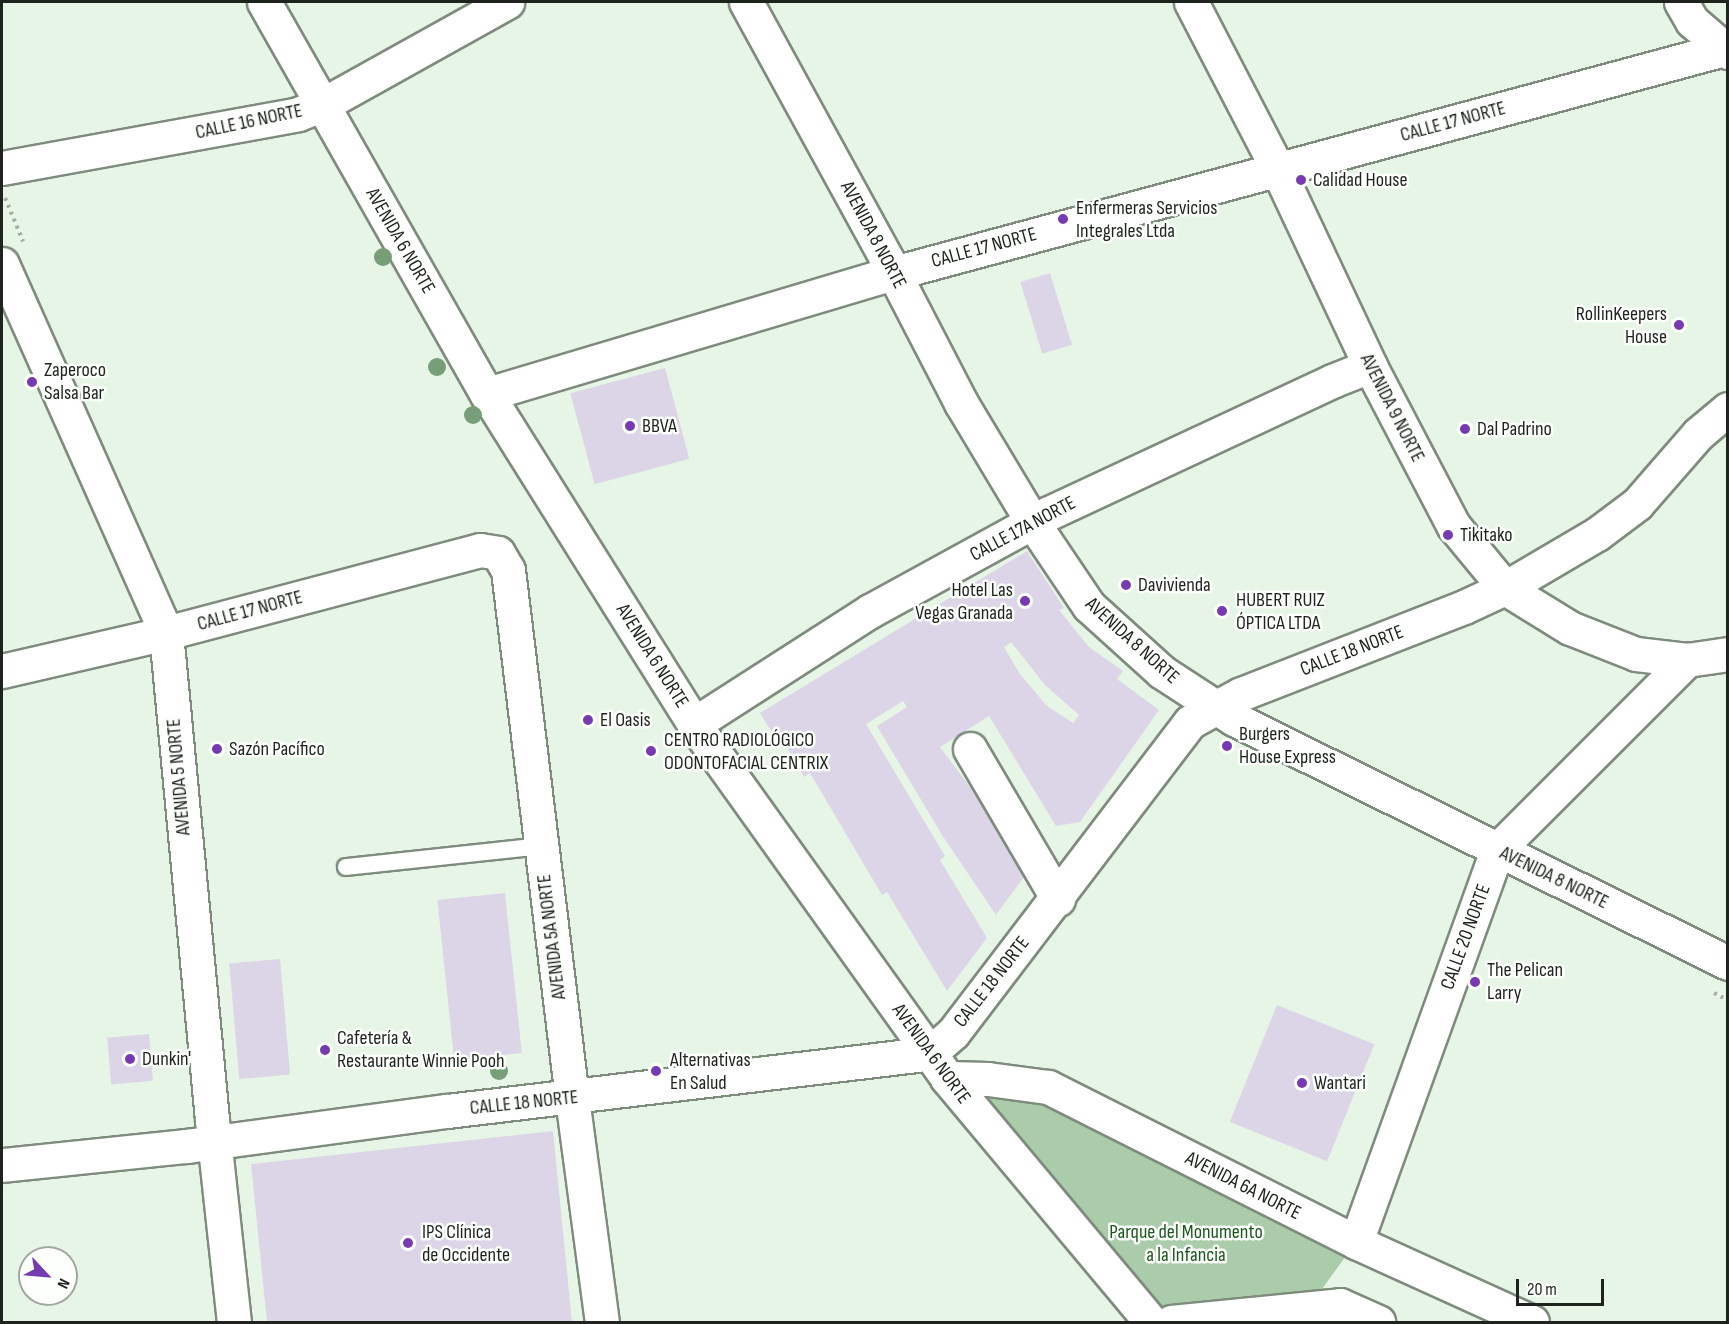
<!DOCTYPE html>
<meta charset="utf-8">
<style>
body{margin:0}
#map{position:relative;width:1729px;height:1324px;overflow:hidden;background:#e7f5e6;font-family:"Sofia Sans Condensed",sans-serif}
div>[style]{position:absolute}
.green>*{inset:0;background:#abccaa}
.building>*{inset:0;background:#dcd5e7;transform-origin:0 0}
.path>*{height:4px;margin-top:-2px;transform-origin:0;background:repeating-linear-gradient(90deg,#a5b0a5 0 3px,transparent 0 7.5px)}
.roads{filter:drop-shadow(2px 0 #7e8b7d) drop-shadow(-2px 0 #7e8b7d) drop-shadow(0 2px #7e8b7d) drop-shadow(0 -2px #7e8b7d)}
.service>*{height:16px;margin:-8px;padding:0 8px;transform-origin:8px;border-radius:8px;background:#fff}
.minor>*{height:33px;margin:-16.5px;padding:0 16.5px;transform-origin:16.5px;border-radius:16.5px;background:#fff}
.tertiary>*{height:33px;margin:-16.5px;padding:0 16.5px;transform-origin:16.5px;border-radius:16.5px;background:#fff}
.secondary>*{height:33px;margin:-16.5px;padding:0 16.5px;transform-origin:16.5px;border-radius:16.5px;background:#fff}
.trees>*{width:18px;height:18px;margin:-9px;border-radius:50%;background:#779e78}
.dots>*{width:16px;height:16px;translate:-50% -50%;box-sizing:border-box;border:3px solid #fcfffc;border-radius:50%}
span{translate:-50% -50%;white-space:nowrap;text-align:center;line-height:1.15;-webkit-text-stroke:5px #fcfffc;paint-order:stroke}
.street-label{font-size:20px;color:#1e231e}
.poi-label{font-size:20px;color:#1e231e}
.left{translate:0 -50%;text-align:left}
.right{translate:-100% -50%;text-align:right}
.park-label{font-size:20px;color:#1c561e}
.frame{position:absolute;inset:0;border:3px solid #1e231e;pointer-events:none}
.north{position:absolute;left:18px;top:1246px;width:60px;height:60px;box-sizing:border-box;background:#fcfffc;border:2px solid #a3a7a3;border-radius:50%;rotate:116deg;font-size:16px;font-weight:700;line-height:24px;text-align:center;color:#1e231e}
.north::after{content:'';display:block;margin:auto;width:21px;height:27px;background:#763bb1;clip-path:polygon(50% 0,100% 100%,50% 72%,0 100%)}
.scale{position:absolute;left:1516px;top:1279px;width:88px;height:27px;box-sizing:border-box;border:3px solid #1e231e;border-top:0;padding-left:8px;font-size:18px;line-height:21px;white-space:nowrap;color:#1e231e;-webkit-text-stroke:4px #fcfffc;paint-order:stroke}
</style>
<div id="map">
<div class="green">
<div style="clip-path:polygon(988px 1079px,1048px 1087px,1356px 1242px,1309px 1307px,1340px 1305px,1332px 1322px,1151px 1322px,973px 1111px)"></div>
</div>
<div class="building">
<div style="left:1050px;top:273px;width:75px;height:31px;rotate:73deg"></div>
<div style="left:665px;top:368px;width:94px;height:98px;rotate:75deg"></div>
<div style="clip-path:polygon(evenodd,1027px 551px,1064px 608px,1059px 610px,1089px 647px,1123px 671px,1117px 679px,1159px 710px,1080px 822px,1056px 826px,989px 716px,940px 747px,985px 807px,1026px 874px,996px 915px,942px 835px,877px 726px,907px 707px,903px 701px,866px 724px,945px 856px,940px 860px,987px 938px,947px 991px,887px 892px,882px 895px,810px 773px,804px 777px,782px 739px,778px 742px,760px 713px,1027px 551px,1011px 642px,1045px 685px,1079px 715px,1073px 723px,1046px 705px,1020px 674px,1004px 647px,1011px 642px)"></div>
<div style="left:505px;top:893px;width:161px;height:68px;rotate:84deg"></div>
<div style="left:280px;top:959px;width:116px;height:51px;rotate:85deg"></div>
<div style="left:1277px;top:1005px;width:105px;height:126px;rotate:22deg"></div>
<div style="left:149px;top:1034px;width:47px;height:42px;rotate:85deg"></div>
<div style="clip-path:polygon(553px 1131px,572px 1322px,267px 1322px,251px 1164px)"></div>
</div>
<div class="path">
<div style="left:5px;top:198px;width:47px;rotate:67.3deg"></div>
<div style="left:1714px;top:993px;width:16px;rotate:27deg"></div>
</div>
<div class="roads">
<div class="service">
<div style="left:346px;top:867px;width:196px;rotate:-6.1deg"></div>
</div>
<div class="minor">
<div style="left:2px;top:168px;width:301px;rotate:-10.3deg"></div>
<div style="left:298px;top:114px;width:26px;rotate:-21deg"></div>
<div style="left:322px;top:105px;width:212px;rotate:-29.1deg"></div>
<div style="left:2px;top:264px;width:404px;rotate:66deg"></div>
<div style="left:166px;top:633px;width:325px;rotate:-14.8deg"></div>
<div style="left:480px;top:550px;width:18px;rotate:9deg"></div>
<div style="left:498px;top:553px;width:20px;rotate:60deg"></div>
<div style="left:508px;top:570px;width:532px;rotate:83.09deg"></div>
<div style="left:572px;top:1098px;width:226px;rotate:82.4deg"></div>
<div style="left:487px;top:394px;width:425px;rotate:-16.6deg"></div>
<div style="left:894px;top:273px;width:864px;rotate:-15.1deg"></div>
<div style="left:694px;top:724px;width:209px;rotate:-32.7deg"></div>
<div style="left:870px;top:611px;width:202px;rotate:-28.7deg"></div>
<div style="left:1047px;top:514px;width:315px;rotate:-25deg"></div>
<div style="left:1332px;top:381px;width:41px;rotate:-21.5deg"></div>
<div style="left:970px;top:749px;width:174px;rotate:59.6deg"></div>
<div style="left:947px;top:1078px;width:41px;rotate:1.4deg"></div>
<div style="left:988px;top:1079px;width:61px;rotate:7.6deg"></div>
<div style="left:1048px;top:1087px;width:345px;rotate:26.7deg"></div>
<div style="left:2px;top:1165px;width:186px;rotate:-5.9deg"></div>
<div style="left:187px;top:1146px;width:262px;rotate:-7.7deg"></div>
<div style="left:447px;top:1111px;width:486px;rotate:-6.8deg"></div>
<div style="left:930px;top:1053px;width:30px;rotate:-41deg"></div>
<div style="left:953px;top:1033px;width:391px;rotate:-52.7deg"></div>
<div style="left:1190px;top:722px;width:58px;rotate:-28.8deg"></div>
<div style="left:1241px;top:694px;width:239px;rotate:-21.3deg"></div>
<div style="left:1464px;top:607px;width:45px;rotate:-24.9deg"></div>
<div style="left:1505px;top:588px;width:107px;rotate:-30.4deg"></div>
<div style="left:1597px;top:534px;width:50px;rotate:-36.9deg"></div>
<div style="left:1637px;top:504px;width:93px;rotate:-48.9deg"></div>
<div style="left:1698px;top:434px;width:39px;rotate:-40deg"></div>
</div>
<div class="tertiary">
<div style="left:1191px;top:2px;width:187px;rotate:62.6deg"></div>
<div style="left:1277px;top:168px;width:219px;rotate:64.8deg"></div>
<div style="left:1370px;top:366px;width:179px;rotate:62.4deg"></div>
<div style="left:1453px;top:525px;width:82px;rotate:50.5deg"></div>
<div style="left:1505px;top:588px;width:76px;rotate:31.6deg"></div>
<div style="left:1570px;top:628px;width:71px;rotate:21.5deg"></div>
<div style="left:1636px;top:654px;width:51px;rotate:6.7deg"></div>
<div style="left:1687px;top:660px;width:41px;rotate:-8.3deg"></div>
<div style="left:1681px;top:2px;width:22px;rotate:60deg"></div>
<div style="left:1692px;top:21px;width:48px;rotate:40.7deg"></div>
<div style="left:2px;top:671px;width:168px;rotate:-13deg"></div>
<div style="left:166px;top:633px;width:489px;rotate:84.6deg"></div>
<div style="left:212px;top:1120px;width:203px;rotate:83.8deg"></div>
<div style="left:1171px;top:1322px;width:170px;rotate:-5.7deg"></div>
<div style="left:1340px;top:1305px;width:42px;rotate:24.1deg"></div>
<div style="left:1532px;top:1322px;width:193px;rotate:-155.6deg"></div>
<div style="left:1356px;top:1242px;width:417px;rotate:-70.2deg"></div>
<div style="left:1497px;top:850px;width:269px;rotate:-45deg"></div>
</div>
<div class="secondary">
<div style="left:264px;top:2px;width:451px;rotate:60.4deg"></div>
<div style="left:487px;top:394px;width:390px;rotate:57.9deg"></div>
<div style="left:694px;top:724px;width:435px;rotate:54.4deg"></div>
<div style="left:947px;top:1078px;width:318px;rotate:50.1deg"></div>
<div style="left:746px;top:2px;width:294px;rotate:61.3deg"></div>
<div style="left:887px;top:260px;width:161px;rotate:62.6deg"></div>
<div style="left:961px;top:403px;width:140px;rotate:59deg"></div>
<div style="left:1033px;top:523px;width:100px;rotate:56deg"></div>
<div style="left:1089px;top:606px;width:98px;rotate:42.1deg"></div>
<div style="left:1162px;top:672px;width:86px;rotate:33.1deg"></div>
<div style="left:1234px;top:719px;width:551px;rotate:26.29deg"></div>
</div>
</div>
<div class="trees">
<div style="left:383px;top:257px"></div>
<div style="left:437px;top:367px"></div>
<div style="left:473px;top:415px"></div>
<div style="left:499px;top:1071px"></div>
</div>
<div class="dots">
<div style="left:1301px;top:180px;background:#763bb1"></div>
<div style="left:1063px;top:219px;background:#763bb1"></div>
<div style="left:1679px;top:325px;background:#763bb1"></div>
<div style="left:32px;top:382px;background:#763bb1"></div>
<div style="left:630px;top:426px;background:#763bb1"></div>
<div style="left:1465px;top:429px;background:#763bb1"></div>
<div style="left:1448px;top:535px;background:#763bb1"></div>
<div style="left:1126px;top:585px;background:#763bb1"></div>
<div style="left:1025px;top:601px;background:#763bb1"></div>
<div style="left:1222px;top:611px;background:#763bb1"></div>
<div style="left:588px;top:720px;background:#763bb1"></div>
<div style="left:1227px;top:746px;background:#763bb1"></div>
<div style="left:217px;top:749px;background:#763bb1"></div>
<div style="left:651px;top:751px;background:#763bb1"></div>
<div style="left:1475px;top:982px;background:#763bb1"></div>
<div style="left:325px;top:1050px;background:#763bb1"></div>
<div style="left:130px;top:1059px;background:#763bb1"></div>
<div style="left:656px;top:1071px;background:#763bb1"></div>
<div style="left:1302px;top:1083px;background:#763bb1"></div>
<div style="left:408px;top:1243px;background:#763bb1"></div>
</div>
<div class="street-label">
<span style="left:249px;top:122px;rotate:-12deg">CALLE 16 NORTE</span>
<span style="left:1453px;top:122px;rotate:-15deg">CALLE 17 NORTE</span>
<span style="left:873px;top:235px;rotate:62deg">AVENIDA 8 NORTE</span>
<span style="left:400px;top:241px;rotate:60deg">AVENIDA 6 NORTE</span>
<span style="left:984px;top:248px;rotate:-15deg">CALLE 17 NORTE</span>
<span style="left:1392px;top:408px;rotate:63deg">AVENIDA 9 NORTE</span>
<span style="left:1023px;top:529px;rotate:-28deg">CALLE 17A NORTE</span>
<span style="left:250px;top:611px;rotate:-15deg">CALLE 17 NORTE</span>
<span style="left:1132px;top:641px;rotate:42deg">AVENIDA 8 NORTE</span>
<span style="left:1352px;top:651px;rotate:-21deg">CALLE 18 NORTE</span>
<span style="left:652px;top:656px;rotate:58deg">AVENIDA 6 NORTE</span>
<span style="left:179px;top:777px;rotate:-95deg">AVENIDA 5 NORTE</span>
<span style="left:1554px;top:878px;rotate:26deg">AVENIDA 8 NORTE</span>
<span style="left:552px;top:937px;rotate:-97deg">AVENIDA 5A NORTE</span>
<span style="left:1466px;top:937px;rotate:-70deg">CALLE 20 NORTE</span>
<span style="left:992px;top:982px;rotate:-52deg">CALLE 18 NORTE</span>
<span style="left:931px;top:1054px;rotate:54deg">AVENIDA 6 NORTE</span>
<span style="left:524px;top:1103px;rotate:-6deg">CALLE 18 NORTE</span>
<span style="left:1243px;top:1186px;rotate:27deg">AVENIDA 6A NORTE</span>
</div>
<div class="poi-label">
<span class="left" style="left:1313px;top:180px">Calidad House</span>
<span class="left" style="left:1076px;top:220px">Enfermeras Servicios<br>Integrales Ltda</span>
<span class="right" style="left:1667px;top:326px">RollinKeepers<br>House</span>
<span class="left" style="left:44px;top:382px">Zaperoco<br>Salsa Bar</span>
<span class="left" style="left:642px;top:426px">BBVA</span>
<span class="left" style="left:1477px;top:429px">Dal Padrino</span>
<span class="left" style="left:1460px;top:535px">Tikitako</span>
<span class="left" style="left:1138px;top:585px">Davivienda</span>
<span class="right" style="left:1013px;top:602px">Hotel Las<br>Vegas Granada</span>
<span class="left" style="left:1236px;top:612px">HUBERT RUIZ<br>ÓPTICA LTDA</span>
<span class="left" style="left:600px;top:720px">El Oasis</span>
<span class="left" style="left:1239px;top:746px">Burgers<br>House Express</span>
<span class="left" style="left:664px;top:752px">CENTRO RADIOLÓGICO<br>ODONTOFACIAL CENTRIX</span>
<span class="left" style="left:229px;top:749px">Sazón Pacífico</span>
<span class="left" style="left:1487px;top:982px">The Pelican<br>Larry</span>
<span class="left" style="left:337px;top:1050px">Cafetería &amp;<br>Restaurante Winnie Pooh</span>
<span class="left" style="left:142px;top:1059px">Dunkin'</span>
<span class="left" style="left:670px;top:1072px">Alternativas<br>En Salud</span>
<span class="left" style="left:1314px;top:1083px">Wantari</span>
<span class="left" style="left:422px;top:1244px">IPS Clínica<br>de Occidente</span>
</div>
<div class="park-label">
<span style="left:1186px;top:1244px">Parque del Monumento<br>a la Infancia</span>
</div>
<div class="frame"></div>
<div class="north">N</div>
<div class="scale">20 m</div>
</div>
